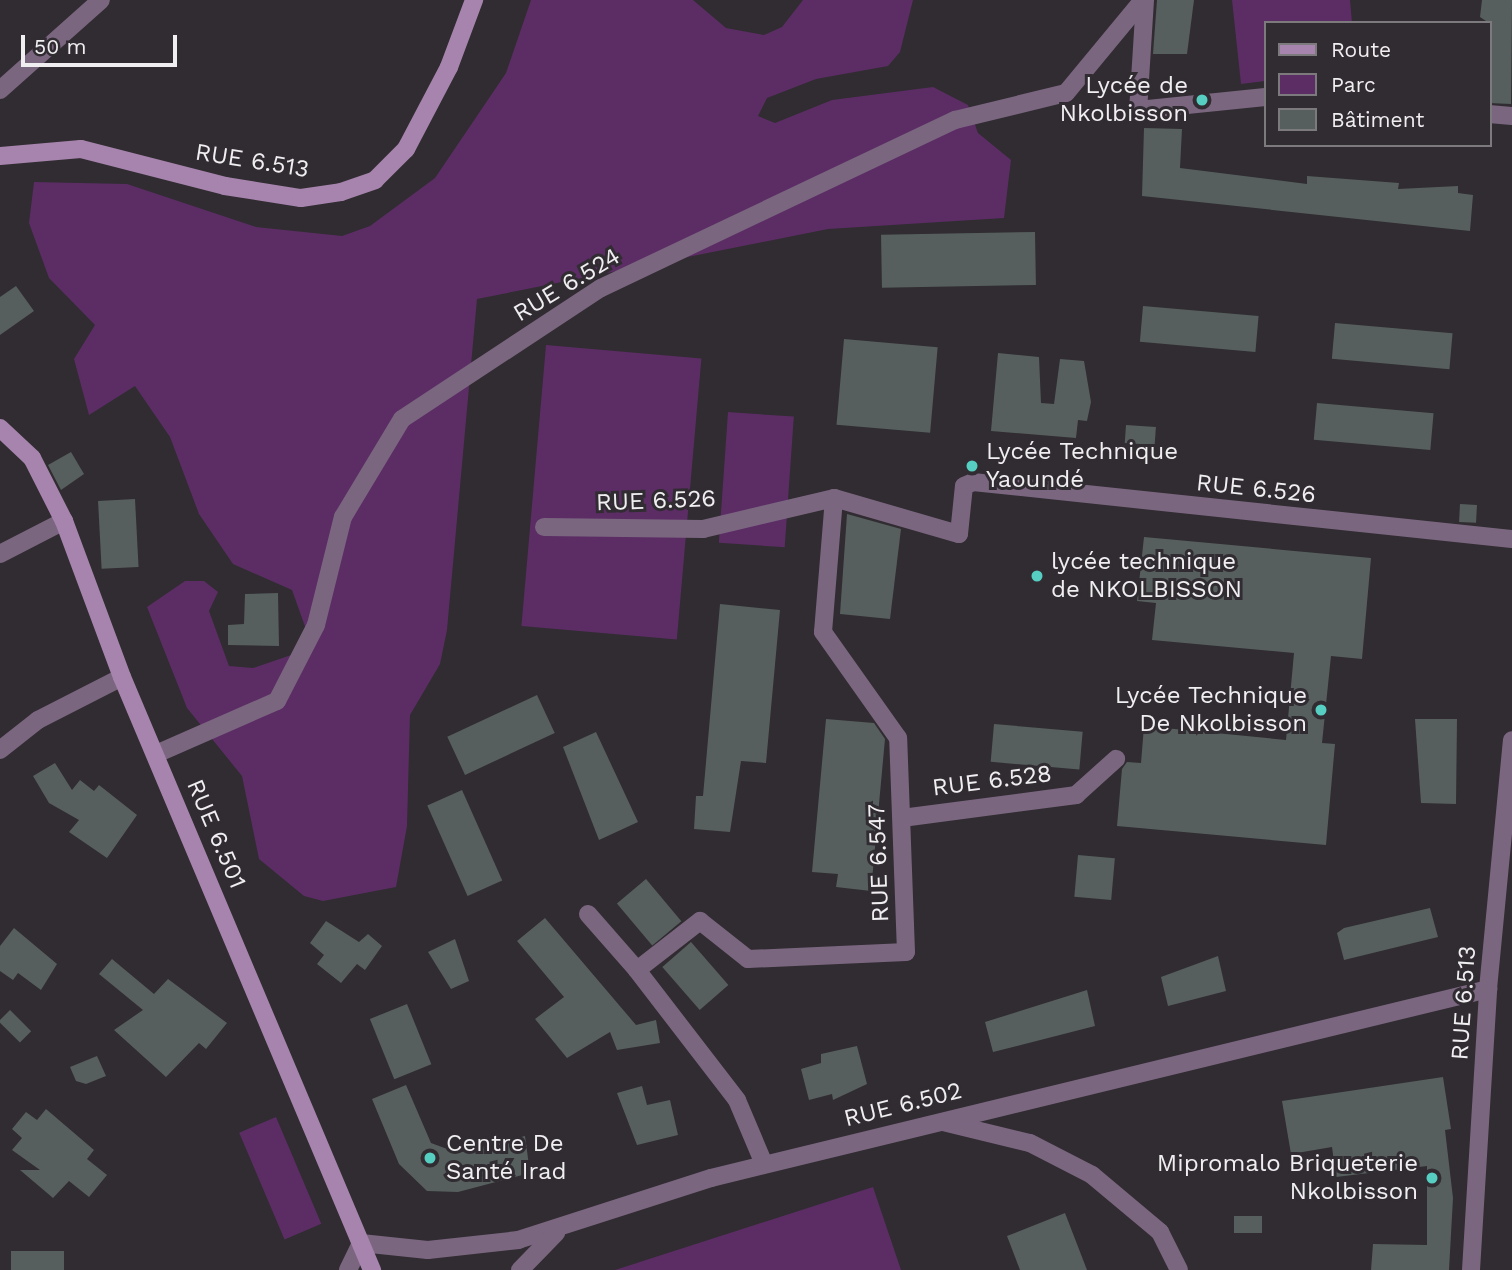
<!DOCTYPE html>
<meta charset="utf-8">
<style>
body{margin:0}
#map{position:relative;width:1512px;height:1270px;overflow:hidden;background:#302c31;font-family:"Work Sans",sans-serif}
div>[style]{position:absolute}
.green>*{inset:0;background:#5b2d64;transform-origin:0 0}
.building>*{inset:0;background:#565f5d;transform-origin:0 0}
.street>*{height:18px;margin:-9px;padding:0 9px;transform-origin:9px;border-radius:9px;background:#7b6680}
.secondary>*{height:18px;margin:-9px;padding:0 9px;transform-origin:9px;border-radius:9px;background:#a784ae}
.dots>*{width:19px;height:19px;translate:-50% -50%;box-sizing:border-box;border:4px solid #302c31;border-radius:50%}
span{translate:-50% -50%;white-space:nowrap;text-align:center;line-height:1.15;-webkit-text-stroke:6px #302c31;paint-order:stroke}
.poi-label{font-size:24px;color:#f0eef1}
.right{translate:-100% -50%;text-align:right}
.left{translate:0 -50%;text-align:left}
.street-label{font-size:24px;color:#f0eef1}
.legend{position:absolute;left:1264px;top:21px;width:228px;height:126px;box-sizing:border-box;background:#302c31;border:2px solid #7d7a7e;margin:0;padding:9px 12px;list-style:none;font-size:21px;color:#f0eef1}
.legend li{display:flex;align-items:center;gap:14px;height:35px}
.legend b{width:35px;border:2px solid #7d7a7e}
.scale{position:absolute;left:21px;top:35px;width:156px;height:32px;box-sizing:border-box;border:4px solid #f0eef1;border-top:0;padding-left:9px;font-size:21px;line-height:24px;white-space:nowrap;color:#f0eef1;-webkit-text-stroke:5px #302c31;paint-order:stroke}
</style>
<div id="map">
<div class="green">
<div style="clip-path:polygon(531px 0,693px 0,726px 28px,764px 35px,782px 27px,803px 0,913px 0,900px 52px,888px 66px,816px 79px,767px 98px,758px 116px,775px 123px,832px 100px,933px 87px,968px 105px,978px 133px,1011px 160px,1004px 218px,828px 229px,477px 299px,447px 630px,440px 664px,410px 715px,407px 826px,396px 887px,323px 901px,304px 896px,259px 859px,242px 776px,187px 708px,147px 607px,185px 581px,204px 581px,218px 592px,209px 611px,229px 666px,253px 668px,300px 652px,308px 635px,292px 590px,233px 564px,199px 514px,170px 437px,135px 386px,89px 415px,74px 359px,95px 325px,49px 278px,29px 223px,34px 182px,127px 184px,256px 227px,342px 236px,370px 226px,435px 178px,506px 73px)"></div>
<div style="clip-path:polygon(1232px 0,1350px 0,1352px 23px,1265px 23px,1265px 81px,1241px 84px)"></div>
<div style="left:546px;top:345px;width:156px;height:282px;rotate:5deg"></div>
<div style="left:728px;top:412px;width:66px;height:131px;rotate:4deg"></div>
<div style="left:276px;top:1117px;width:116px;height:40px;rotate:67deg"></div>
<div style="clip-path:polygon(873px 1187px,901px 1270px,615px 1270px)"></div>
</div>
<div class="building">
<div style="clip-path:polygon(1157px 0,1194px 0,1187px 54px,1153px 54px)"></div>
<div style="clip-path:polygon(1482px 0,1512px 0,1511px 104px,1489px 103px,1489px 23px,1480px 17px)"></div>
<div style="clip-path:polygon(1144px 128px,1182px 129px,1180px 168px,1307px 184px,1307px 176px,1399px 183px,1398px 189px,1458px 186px,1458px 193px,1473px 195px,1470px 231px,1142px 196px)"></div>
<div style="left:1035px;top:232px;width:53px;height:154px;rotate:89deg"></div>
<div style="clip-path:polygon(16px 286px,34px 311px,0 335px,0 297px)"></div>
<div style="left:1143px;top:306px;width:116px;height:36px;rotate:5deg"></div>
<div style="left:1335px;top:323px;width:118px;height:36px;rotate:5deg"></div>
<div style="left:844px;top:339px;width:94px;height:86px;rotate:5deg"></div>
<div style="clip-path:polygon(998px 353px,1039px 357px,1041px 403px,1054px 404px,1060px 359px,1084px 361px,1091px 402px,1087px 421px,1078px 420px,1076px 438px,991px 431px)"></div>
<div style="left:1317px;top:403px;width:117px;height:37px;rotate:5deg"></div>
<div style="left:1126px;top:425px;width:30px;height:18px;rotate:4deg"></div>
<div style="clip-path:polygon(71px 452px,84px 474px,61px 490px,48px 465px)"></div>
<div style="left:135px;top:499px;width:68px;height:37px;rotate:87deg"></div>
<div style="left:1460px;top:504px;width:17px;height:18px;rotate:3deg"></div>
<div style="clip-path:polygon(847px 514px,901px 529px,890px 619px,840px 614px)"></div>
<div style="clip-path:polygon(1144px 537px,1371px 558px,1362px 659px,1331px 656px,1322px 743px,1335px 744px,1326px 845px,1117px 826px,1122px 769px,1127px 762px,1141px 763px,1144px 726px,1286px 740px,1294px 653px,1152px 640px,1156px 603px,1137px 601px)"></div>
<div style="clip-path:polygon(278px 593px,279px 646px,228px 645px,228px 625px,244px 624px,245px 594px)"></div>
<div style="clip-path:polygon(720px 604px,780px 610px,766px 763px,741px 761px,730px 832px,694px 829px,696px 796px,703px 796px)"></div>
<div style="left:537px;top:695px;width:42px;height:99px;rotate:65deg"></div>
<div style="clip-path:polygon(826px 719px,874px 723px,885px 739px,871px 891px,836px 887px,838px 874px,812px 872px)"></div>
<div style="clip-path:polygon(1415px 719px,1457px 719px,1456px 804px,1421px 803px)"></div>
<div style="left:994px;top:724px;width:89px;height:38px;rotate:5deg"></div>
<div style="clip-path:polygon(596px 732px,638px 822px,599px 840px,563px 747px)"></div>
<div style="clip-path:polygon(55px 763px,72px 790px,80px 780px,94px 791px,99px 785px,137px 815px,107px 858px,69px 832px,79px 820px,49px 803px,33px 776px)"></div>
<div style="left:462px;top:790px;width:99px;height:38px;rotate:66deg"></div>
<div style="left:1078px;top:855px;width:37px;height:42px;rotate:5deg"></div>
<div style="left:646px;top:879px;width:55px;height:38px;rotate:50deg"></div>
<div style="clip-path:polygon(1430px 908px,1438px 937px,1344px 960px,1337px 933px,1344px 928px)"></div>
<div style="clip-path:polygon(545px 918px,636px 1025px,656px 1020px,660px 1043px,617px 1050px,610px 1032px,567px 1058px,535px 1019px,564px 997px,517px 941px)"></div>
<div style="clip-path:polygon(326px 921px,359px 942px,368px 934px,382px 946px,365px 970px,357px 964px,341px 983px,317px 964px,324px 955px,310px 943px)"></div>
<div style="clip-path:polygon(14px 928px,57px 964px,41px 990px,18px 973px,13px 980px,0 971px,0 946px)"></div>
<div style="clip-path:polygon(455px 939px,469px 981px,451px 989px,428px 952px)"></div>
<div style="left:691px;top:942px;width:57px;height:38px;rotate:49deg"></div>
<div style="clip-path:polygon(1218px 956px,1226px 991px,1168px 1006px,1161px 977px)"></div>
<div style="clip-path:polygon(112px 959px,154px 994px,168px 979px,227px 1023px,206px 1049px,199px 1043px,166px 1077px,114px 1030px,143px 1010px,99px 974px)"></div>
<div style="clip-path:polygon(1087px 990px,1095px 1026px,993px 1052px,985px 1022px)"></div>
<div style="left:407px;top:1004px;width:65px;height:40px;rotate:68deg"></div>
<div style="left:10px;top:1010px;width:30px;height:16px;rotate:45deg"></div>
<div style="clip-path:polygon(857px 1046px,867px 1084px,833px 1100px,832px 1094px,809px 1100px,801px 1069px,821px 1063px,821px 1054px)"></div>
<div style="clip-path:polygon(97px 1056px,106px 1076px,86px 1084px,76px 1081px,70px 1067px)"></div>
<div style="clip-path:polygon(1443px 1077px,1451px 1129px,1445px 1130px,1453px 1198px,1449px 1270px,1371px 1270px,1373px 1244px,1427px 1245px,1427px 1166px,1336px 1177px,1332px 1147px,1291px 1154px,1282px 1101px)"></div>
<div style="clip-path:polygon(406px 1085px,431px 1143px,458px 1153px,525px 1136px,530px 1173px,458px 1192px,427px 1191px,399px 1164px,372px 1099px)"></div>
<div style="clip-path:polygon(642px 1086px,647px 1105px,670px 1100px,678px 1135px,637px 1145px,617px 1093px)"></div>
<div style="clip-path:polygon(46px 1109px,94px 1150px,87px 1159px,107px 1175px,89px 1197px,69px 1181px,53px 1198px,20px 1170px,40px 1170px,12px 1150px,22px 1138px,12px 1129px,26px 1112px,37px 1120px)"></div>
<div style="clip-path:polygon(1065px 1213px,1087px 1270px,1020px 1270px,1007px 1236px)"></div>
<div style="left:1234px;top:1216px;width:28px;height:17px"></div>
<div style="left:11px;top:1251px;width:53px;height:19px"></div>
</div>
<div class="street">
<div style="left:1145px;top:0;width:110px;rotate:93.6deg"></div>
<div style="left:1138px;top:110px;width:128px;rotate:-5.8deg"></div>
<div style="left:0;top:90px;width:135px;rotate:-41.7deg"></div>
<div style="left:1489px;top:114px;width:23px;rotate:5deg"></div>
<div style="left:544px;top:527px;width:159px;rotate:0.7deg"></div>
<div style="left:703px;top:529px;width:135px;rotate:-13.3deg"></div>
<div style="left:834px;top:498px;width:130px;rotate:16.1deg"></div>
<div style="left:959px;top:534px;width:48px;rotate:-84.1deg"></div>
<div style="left:964px;top:486px;width:10px;rotate:-24deg"></div>
<div style="left:973px;top:482px;width:542px;rotate:6.04deg"></div>
<div style="left:0;top:554px;width:72px;rotate:-27.3deg"></div>
<div style="left:0;top:750px;width:48px;rotate:-38.3deg"></div>
<div style="left:38px;top:720px;width:94px;rotate:-27.1deg"></div>
<div style="left:156px;top:754px;width:132px;rotate:-23.7deg"></div>
<div style="left:277px;top:701px;width:85px;rotate:-62.8deg"></div>
<div style="left:316px;top:625px;width:111px;rotate:-76deg"></div>
<div style="left:343px;top:517px;width:114px;rotate:-59deg"></div>
<div style="left:402px;top:419px;width:238px;rotate:-33.4deg"></div>
<div style="left:601px;top:288px;width:392px;rotate:-25.4deg"></div>
<div style="left:955px;top:120px;width:114px;rotate:-13.7deg"></div>
<div style="left:1066px;top:93px;width:121px;rotate:-50.4deg"></div>
<div style="left:902px;top:818px;width:176px;rotate:-7.5deg"></div>
<div style="left:1076px;top:795px;width:54px;rotate:-42deg"></div>
<div style="left:588px;top:914px;width:74px;rotate:48.8deg"></div>
<div style="left:943px;top:1122px;width:89px;rotate:13.6deg"></div>
<div style="left:1030px;top:1143px;width:70px;rotate:27.3deg"></div>
<div style="left:1092px;top:1175px;width:89px;rotate:40deg"></div>
<div style="left:1160px;top:1232px;width:42px;rotate:63.4deg"></div>
<div style="left:764px;top:1164px;width:69px;rotate:-112.9deg"></div>
<div style="left:737px;top:1100px;width:164px;rotate:-127.6deg"></div>
<div style="left:637px;top:970px;width:80px;rotate:-37.9deg"></div>
<div style="left:700px;top:921px;width:61px;rotate:38.4deg"></div>
<div style="left:748px;top:959px;width:158px;rotate:-2.5deg"></div>
<div style="left:906px;top:952px;width:214px;rotate:-92.1deg"></div>
<div style="left:898px;top:738px;width:130px;rotate:-125.3deg"></div>
<div style="left:823px;top:632px;width:134px;rotate:-85.3deg"></div>
<div style="left:348px;top:1270px;width:30px;rotate:-64deg"></div>
<div style="left:361px;top:1243px;width:67px;rotate:6deg"></div>
<div style="left:428px;top:1250px;width:91px;rotate:-6.3deg"></div>
<div style="left:518px;top:1240px;width:203px;rotate:-17.8deg"></div>
<div style="left:711px;top:1178px;width:800px;rotate:-13.67deg"></div>
<div style="left:520px;top:1270px;width:52px;rotate:-45.8deg"></div>
<div style="left:1471px;top:1270px;width:282px;rotate:-86.5deg"></div>
<div style="left:1488px;top:989px;width:250px;rotate:-84.5deg"></div>
</div>
<div class="secondary">
<div style="left:0;top:156px;width:81px;rotate:-4.9deg"></div>
<div style="left:81px;top:149px;width:149px;rotate:14.4deg"></div>
<div style="left:225px;top:186px;width:77px;rotate:9deg"></div>
<div style="left:301px;top:198px;width:40px;rotate:-8.5deg"></div>
<div style="left:341px;top:192px;width:36px;rotate:-19deg"></div>
<div style="left:375px;top:180px;width:44px;rotate:-45deg"></div>
<div style="left:406px;top:149px;width:93px;rotate:-62.3deg"></div>
<div style="left:449px;top:67px;width:72px;rotate:-69.5deg"></div>
<div style="left:0;top:428px;width:44px;rotate:43.2deg"></div>
<div style="left:32px;top:458px;width:71px;rotate:63.1deg"></div>
<div style="left:64px;top:521px;width:166px;rotate:69.6deg"></div>
<div style="left:122px;top:677px;width:644px;rotate:67.14deg"></div>
</div>
<div class="dots">
<div style="left:1202px;top:100px;background:#57cec2"></div>
<div style="left:972px;top:466px;background:#57cec2"></div>
<div style="left:1037px;top:576px;background:#57cec2"></div>
<div style="left:1321px;top:710px;background:#57cec2"></div>
<div style="left:430px;top:1158px;background:#57cec2"></div>
<div style="left:1432px;top:1178px;background:#57cec2"></div>
</div>
<div class="poi-label">
<span class="right" style="left:1188px;top:100px">Lycée de<br>Nkolbisson</span>
<span class="left" style="left:986px;top:466px">Lycée Technique<br>Yaoundé</span>
<span class="left" style="left:1051px;top:576px">lycée technique<br>de NKOLBISSON</span>
<span class="right" style="left:1307px;top:710px">Lycée Technique<br>De Nkolbisson</span>
<span class="left" style="left:446px;top:1158px">Centre De<br>Santé Irad</span>
<span class="right" style="left:1418px;top:1178px">Mipromalo Briqueterie<br>Nkolbisson</span>
</div>
<div class="street-label">
<span style="left:252px;top:161px;rotate:9deg">RUE 6.513</span>
<span style="left:567px;top:285px;rotate:-31deg">RUE 6.524</span>
<span style="left:1256px;top:489px;rotate:6deg">RUE 6.526</span>
<span style="left:656px;top:501px;rotate:-2deg">RUE 6.526</span>
<span style="left:992px;top:781px;rotate:-7deg">RUE 6.528</span>
<span style="left:216px;top:834px;rotate:67deg">RUE 6.501</span>
<span style="left:879px;top:863px;rotate:-92deg">RUE 6.547</span>
<span style="left:1464px;top:1003px;rotate:-86deg">RUE 6.513</span>
<span style="left:903px;top:1105px;rotate:-14deg">RUE 6.502</span>
</div>
<ul class="legend">
<li><b style="height:9px;background:#a784ae"></b>Route</li>
<li><b style="height:19px;background:#5b2d64"></b>Parc</li>
<li><b style="height:19px;background:#565f5d"></b>Bâtiment</li>
</ul>
<div class="scale">50 m</div>
</div>
